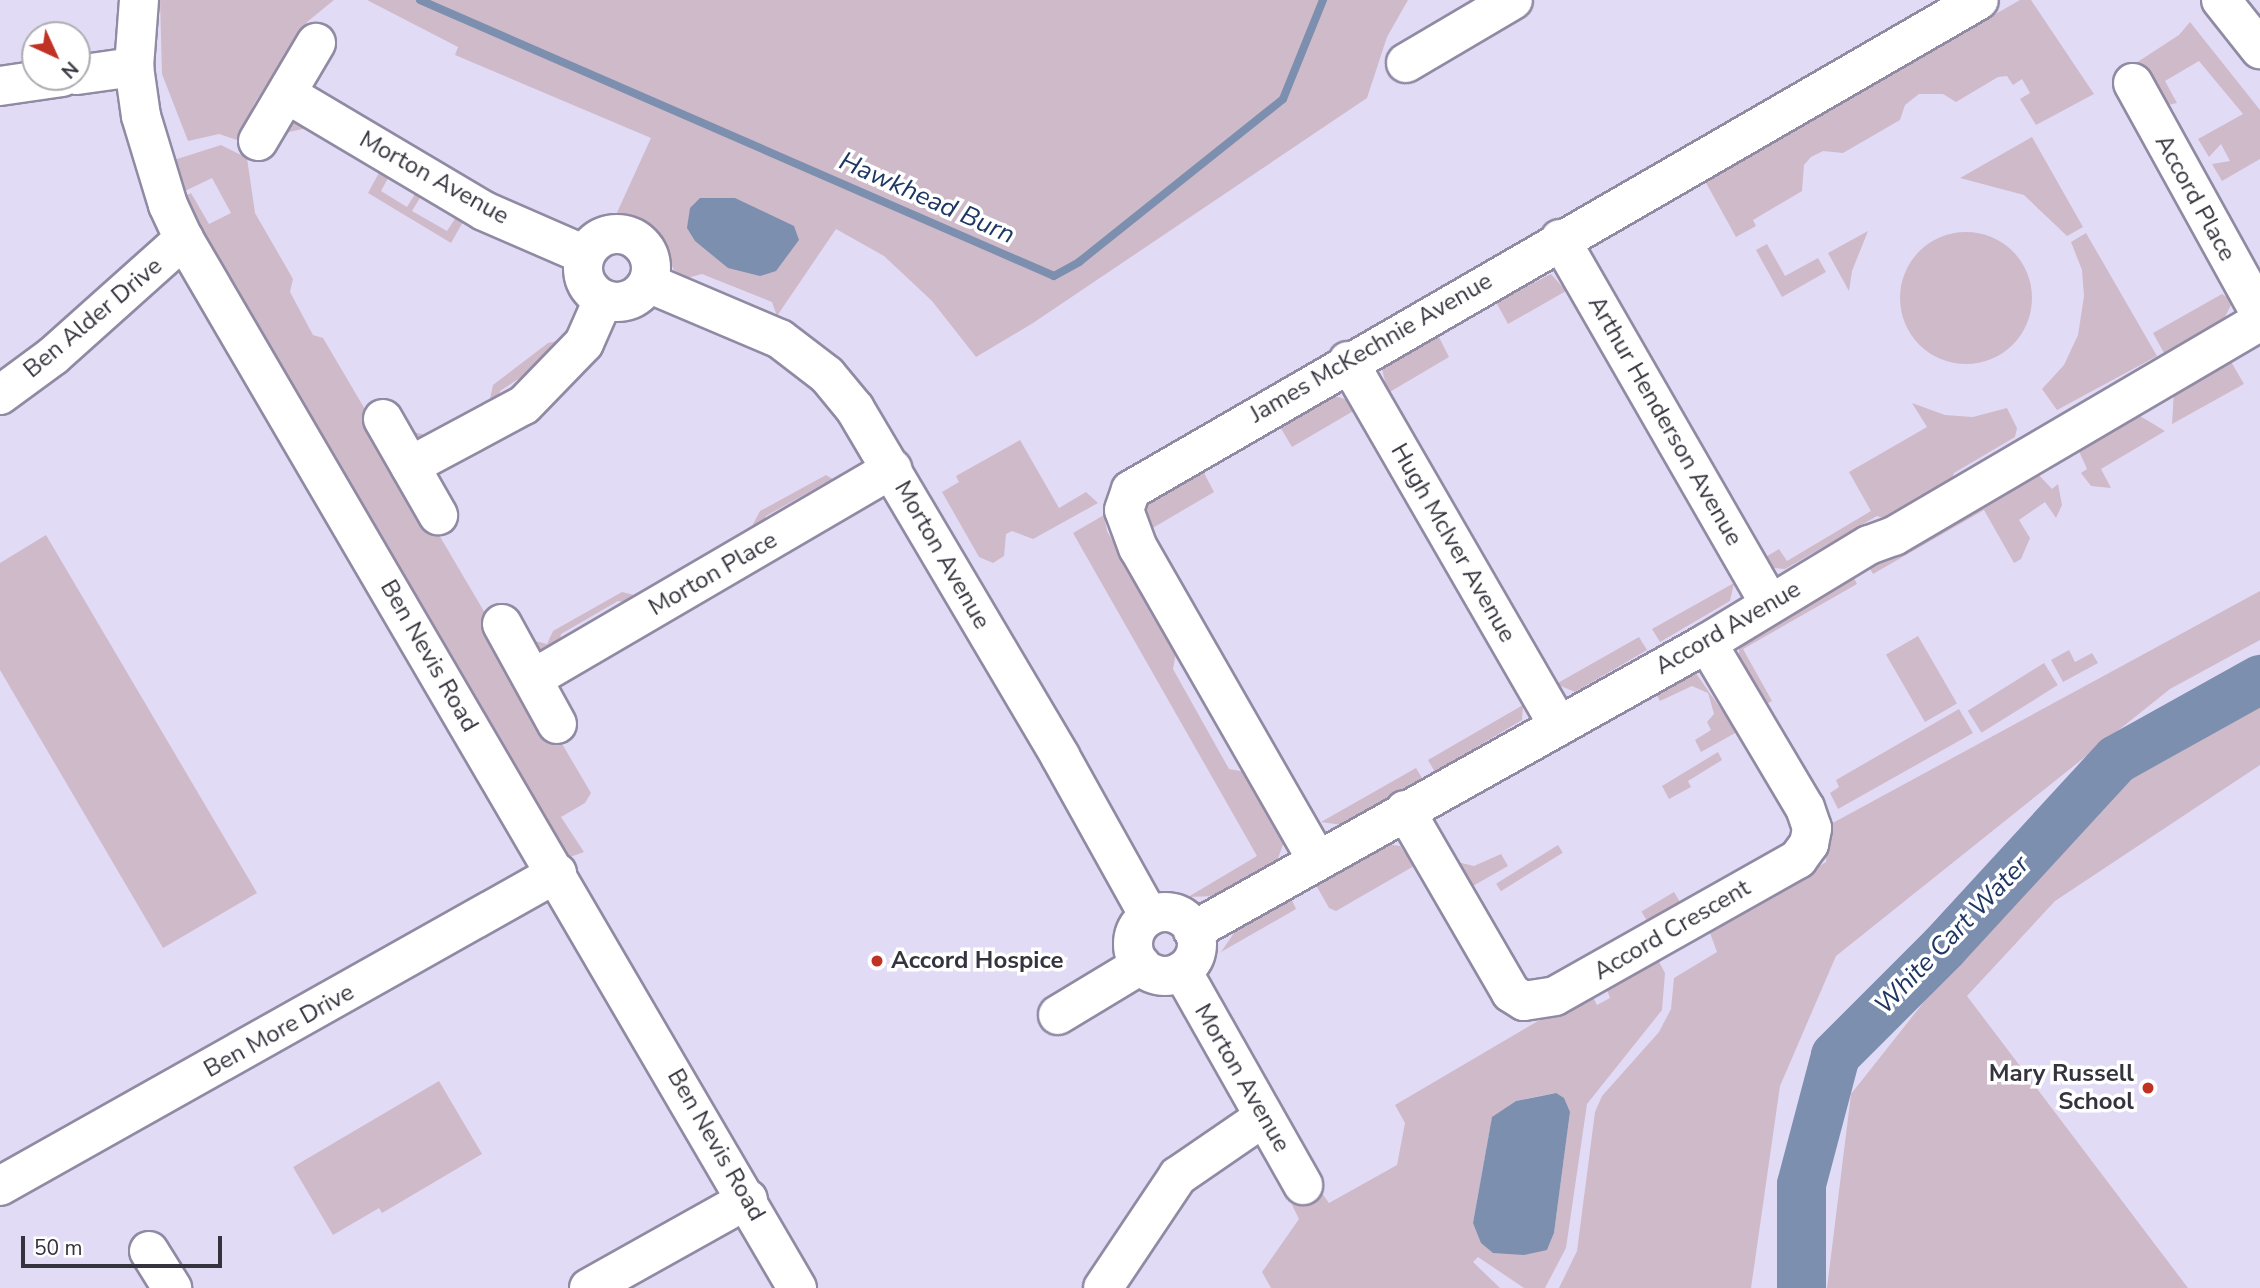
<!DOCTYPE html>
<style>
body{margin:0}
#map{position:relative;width:2260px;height:1288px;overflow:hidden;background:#e2dbf6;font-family:"Nunito Sans",sans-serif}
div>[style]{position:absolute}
.green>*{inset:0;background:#cfbaca;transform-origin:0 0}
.round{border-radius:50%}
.water>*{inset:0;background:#7c8faf}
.stream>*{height:8px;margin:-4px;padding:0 4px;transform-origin:4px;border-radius:4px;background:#7c8faf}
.river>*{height:49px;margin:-24.5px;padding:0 24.5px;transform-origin:24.5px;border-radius:24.5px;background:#7c8faf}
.roads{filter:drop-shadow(2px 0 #908aa3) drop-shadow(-2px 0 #908aa3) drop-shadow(0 2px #908aa3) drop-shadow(0 -2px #908aa3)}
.minor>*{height:38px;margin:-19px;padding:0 19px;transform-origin:19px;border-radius:19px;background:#fff}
.minor>.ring{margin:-19px;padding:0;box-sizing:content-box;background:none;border:38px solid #fff;border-radius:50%}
.dots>*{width:19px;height:19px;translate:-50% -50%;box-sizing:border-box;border:4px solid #fff;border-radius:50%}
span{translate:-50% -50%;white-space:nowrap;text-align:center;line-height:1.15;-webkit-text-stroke:7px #fff;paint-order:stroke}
.street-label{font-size:24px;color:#35333d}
.poi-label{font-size:24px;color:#35333d;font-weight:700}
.left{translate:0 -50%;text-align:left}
.right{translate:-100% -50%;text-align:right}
.water-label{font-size:26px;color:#1d3662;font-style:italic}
.north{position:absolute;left:21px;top:21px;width:70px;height:70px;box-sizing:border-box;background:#fff;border:2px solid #aeadb1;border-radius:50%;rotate:135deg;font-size:19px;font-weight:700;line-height:28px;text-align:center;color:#35333d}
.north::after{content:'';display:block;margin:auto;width:24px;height:32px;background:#bf3224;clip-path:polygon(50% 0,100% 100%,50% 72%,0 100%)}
.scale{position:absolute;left:21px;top:1236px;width:201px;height:32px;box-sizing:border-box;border:4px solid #35333d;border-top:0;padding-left:9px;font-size:21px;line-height:24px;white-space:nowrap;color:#35333d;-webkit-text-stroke:5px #fff;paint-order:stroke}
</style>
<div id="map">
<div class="green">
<div style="clip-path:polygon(160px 0,334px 0,307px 22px,254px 104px,247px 120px,252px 133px,246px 143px,219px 134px,188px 141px,162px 74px)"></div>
<div style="clip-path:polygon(367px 0,1408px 0,1387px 37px,1367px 98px,1033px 323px,976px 357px,932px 301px,884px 256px,836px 229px,777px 316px,772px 302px,702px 274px,687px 278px,674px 270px,656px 235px,628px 218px,615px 217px,651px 138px,455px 55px,458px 47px)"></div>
<div style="clip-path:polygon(2020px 0,2031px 0,2094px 94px,2036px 125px,2020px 99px,2030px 93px,2022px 79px,2013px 85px,2007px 76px,1998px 77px,1956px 102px,1943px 94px,1919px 94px,1905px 105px,1900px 120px,1843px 153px,1823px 151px,1811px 157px,1804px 165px,1802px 191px,1753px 220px,1756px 226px,1736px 237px,1705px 181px)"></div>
<div style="clip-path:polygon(2190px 22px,2260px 110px,2260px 159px,2222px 181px,2212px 164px,2230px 161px,2221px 144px,2209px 157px,2198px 139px,2243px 114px,2199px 61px,2165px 81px,2177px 103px,2164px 106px,2116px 76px,2179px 35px)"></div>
<div style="clip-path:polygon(301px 119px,392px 171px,381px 191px,407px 207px,418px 189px,423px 193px,412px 211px,447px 231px,460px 211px,476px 228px,463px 222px,451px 243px,368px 193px,380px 171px,307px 128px,289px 132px,282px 142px,276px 138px,291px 120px)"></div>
<div style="clip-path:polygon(2032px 137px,2083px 227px,2067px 236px,2024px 195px,1960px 178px)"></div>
<div style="clip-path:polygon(221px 145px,247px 158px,255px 213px,293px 279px,290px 292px,313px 335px,323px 338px,591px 793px,585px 803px,561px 817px,584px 852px,567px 858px,301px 414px,183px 197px,191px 193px,209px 224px,231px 213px,212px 178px,185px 191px,174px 160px)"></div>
<div style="clip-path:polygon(1868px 231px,1852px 271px,1849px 291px,1828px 253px)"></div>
<div class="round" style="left:1900px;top:232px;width:132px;height:132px"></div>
<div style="clip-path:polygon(2086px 233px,2157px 356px,2057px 410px,2042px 389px,2064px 365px,2078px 335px,2084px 296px,2082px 270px,2071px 242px)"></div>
<div style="clip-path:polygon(1767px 244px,1785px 276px,1818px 258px,1826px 272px,1782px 297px,1756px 250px)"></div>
<div style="clip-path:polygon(1551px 274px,1566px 291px,1508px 324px,1496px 302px)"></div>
<div style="clip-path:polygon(2222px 294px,2233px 301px,2224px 319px,2164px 353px,2153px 333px)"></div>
<div style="clip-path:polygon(1438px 335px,1449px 357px,1388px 393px,1382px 369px)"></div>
<div style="clip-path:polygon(557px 341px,564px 349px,500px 391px,498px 404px,418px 444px,409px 431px,426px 435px,490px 399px,493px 385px,548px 343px)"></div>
<div style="clip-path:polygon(2230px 360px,2244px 384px,2172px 424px,2174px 391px)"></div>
<div style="clip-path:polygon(1332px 395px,1348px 400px,1355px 410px,1292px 447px,1279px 425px)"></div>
<div style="clip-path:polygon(1912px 403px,1945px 415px,1973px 417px,2007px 408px,2017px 428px,2015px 437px,1954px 473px,1949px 488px,1888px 520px,1877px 516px,1785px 569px,1772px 568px,1764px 558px,1779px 549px,1787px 561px,1871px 511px,1849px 472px,1927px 427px)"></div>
<div style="clip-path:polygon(2135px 413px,2165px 431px,2101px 469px,2111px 488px,2091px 486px,2081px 473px,2087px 469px,2078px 449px)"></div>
<div style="clip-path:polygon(1020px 440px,1059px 508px,1086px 492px,1098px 503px,1033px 539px,1012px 531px,1006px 534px,1004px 556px,993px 563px,979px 557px,942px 492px,959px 482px,956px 476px)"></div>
<div style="clip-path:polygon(1202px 469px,1214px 492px,1151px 529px,1143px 509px,1146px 502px)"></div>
<div style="clip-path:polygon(2037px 473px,2052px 489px,2058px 484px,2062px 505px,2056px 518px,2045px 502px,2019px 520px,2030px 538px,2021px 559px,2014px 563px,1984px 510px,1873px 574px,1869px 567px)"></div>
<div style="clip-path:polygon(826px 475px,836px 481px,837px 488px,825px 483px,766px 516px,759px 533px,751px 528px,760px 511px)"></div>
<div style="clip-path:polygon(1104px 515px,1107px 531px,1176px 652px,1173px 669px,1229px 769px,1246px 772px,1284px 842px,1277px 861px,1215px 896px,1188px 897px,1257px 856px,1073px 533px)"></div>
<div style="clip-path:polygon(46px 535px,257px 893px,163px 948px,0 670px,0 563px)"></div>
<div style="clip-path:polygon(1853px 576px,1857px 584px,1743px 649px,1772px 701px,1765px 705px,1739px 657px,1739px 641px)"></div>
<div style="clip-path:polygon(1734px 583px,1730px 601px,1660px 642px,1652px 629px)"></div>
<div style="clip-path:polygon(644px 590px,644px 598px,634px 604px,618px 601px,561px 634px,559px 646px,547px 652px,538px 652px,531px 640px,547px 644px,553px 631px,622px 592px,634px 595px)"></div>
<div style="clip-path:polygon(2260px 591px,2260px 640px,2170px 689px,1836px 956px,1780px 1086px,1751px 1288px,1559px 1288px,1577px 1251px,1595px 1112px,1602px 1096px,1659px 1032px,1671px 1009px,1674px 978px,1717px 952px,1710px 933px,1826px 862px,1829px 825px)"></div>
<div style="left:1918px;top:636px;width:78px;height:37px;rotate:60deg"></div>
<div style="clip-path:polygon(1639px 637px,1647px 650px,1575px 692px,1556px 684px)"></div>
<div style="clip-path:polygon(2069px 650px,2075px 662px,2092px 653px,2098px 663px,2063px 682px,2051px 660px)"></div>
<div style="left:2044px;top:663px;width:26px;height:90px;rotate:58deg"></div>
<div style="clip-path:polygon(1693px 669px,1737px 732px,1701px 752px,1695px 740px,1711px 730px,1707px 722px,1714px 714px,1708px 693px,1692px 686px,1660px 701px,1654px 690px)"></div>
<div style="clip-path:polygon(2260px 700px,2260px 765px,2055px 901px,1967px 996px,2188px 1288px,1827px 1288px,1851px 1094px,2022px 878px,2127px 780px)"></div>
<div style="clip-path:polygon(1523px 705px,1522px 720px,1435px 772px,1428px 760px)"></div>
<div style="clip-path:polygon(1959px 709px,1973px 733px,1838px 809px,1830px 793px,1839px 787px,1836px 780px)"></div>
<div style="clip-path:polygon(1718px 752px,1722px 760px,1688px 781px,1691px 787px,1669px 799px,1662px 786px)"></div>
<div style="clip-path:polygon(1416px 768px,1422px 778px,1342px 825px,1321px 822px)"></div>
<div style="clip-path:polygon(1387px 844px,1400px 846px,1414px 866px,1336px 911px,1329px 908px,1316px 885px)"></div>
<div style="left:1558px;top:845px;width:9px;height:73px;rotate:58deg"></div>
<div style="clip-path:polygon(1501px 854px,1508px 866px,1471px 887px,1457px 862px,1474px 866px)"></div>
<div style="left:1674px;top:892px;width:17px;height:38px;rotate:59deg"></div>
<div style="clip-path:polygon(1291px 898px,1296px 909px,1221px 952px,1236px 930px)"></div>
<div style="clip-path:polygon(evenodd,1657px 958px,1665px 973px,1662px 1010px,1587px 1104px,1566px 1248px,1545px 1288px,1524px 1288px,1478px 1257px,1473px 1262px,1500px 1288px,1271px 1288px,1262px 1272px,1299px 1219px,1292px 1205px,1319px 1189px,1329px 1203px,1397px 1165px,1405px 1123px,1395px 1105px,1538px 1021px,1592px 995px,1597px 1005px,1610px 998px,1606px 987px,1657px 958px,1555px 1093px,1570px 1112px,1554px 1233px,1547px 1250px,1473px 1223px,1492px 1118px,1516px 1101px,1555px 1093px)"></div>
<div style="clip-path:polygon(439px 1081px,482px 1154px,382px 1213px,379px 1208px,333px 1235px,293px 1167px)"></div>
</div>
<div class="water">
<div style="clip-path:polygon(700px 198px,735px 198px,794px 226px,799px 240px,776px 271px,760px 276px,728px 268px,695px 241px,687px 228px,690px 208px)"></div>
<div style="clip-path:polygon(1556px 1093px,1564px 1098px,1570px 1112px,1554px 1233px,1547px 1250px,1524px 1255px,1493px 1253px,1481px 1243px,1473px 1223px,1492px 1117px,1516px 1101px)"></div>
</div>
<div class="stream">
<div style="left:420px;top:0;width:691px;rotate:23.52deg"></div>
<div style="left:1054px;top:276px;width:29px;rotate:-29deg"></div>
<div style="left:1079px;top:262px;width:261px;rotate:-38.6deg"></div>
<div style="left:1283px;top:99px;width:107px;rotate:-68deg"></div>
</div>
<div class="river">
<div style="left:1801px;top:1288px;width:104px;rotate:-90deg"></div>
<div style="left:1801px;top:1184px;width:133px;rotate:-75.2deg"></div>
<div style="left:1835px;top:1055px;width:153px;rotate:-45deg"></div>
<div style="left:1943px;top:947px;width:255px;rotate:-47.4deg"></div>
<div style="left:2116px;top:759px;width:165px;rotate:-29.1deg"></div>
</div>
<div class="roads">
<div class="minor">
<div style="left:139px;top:0;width:67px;rotate:94.3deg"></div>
<div style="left:134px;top:67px;width:49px;rotate:81.9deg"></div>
<div style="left:141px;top:116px;width:93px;rotate:73.1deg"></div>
<div style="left:168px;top:205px;width:38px;rotate:65deg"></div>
<div style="left:184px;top:239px;width:1215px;rotate:59.7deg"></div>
<div style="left:2221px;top:0;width:63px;rotate:51.5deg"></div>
<div style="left:1406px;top:63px;width:124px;rotate:-30.5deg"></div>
<div style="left:77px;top:75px;width:58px;rotate:-8deg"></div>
<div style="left:2133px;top:83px;width:263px;rotate:61.1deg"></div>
<div style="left:0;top:86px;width:63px;rotate:-8.3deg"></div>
<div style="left:287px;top:94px;width:229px;rotate:30.7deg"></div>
<div style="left:484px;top:211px;width:110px;rotate:23.5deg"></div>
<div style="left:258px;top:141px;width:114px;rotate:-59.4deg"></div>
<div class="ring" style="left:583px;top:234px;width:30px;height:30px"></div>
<div style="left:1560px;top:239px;width:421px;rotate:60.1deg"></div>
<div style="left:648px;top:283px;width:143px;rotate:23deg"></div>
<div style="left:780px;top:339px;width:59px;rotate:37.5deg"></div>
<div style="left:827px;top:375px;width:44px;rotate:50.5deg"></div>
<div style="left:855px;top:409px;width:403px;rotate:59.4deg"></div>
<div style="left:1060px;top:756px;width:183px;rotate:60.9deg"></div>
<div style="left:1348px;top:361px;width:420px;rotate:60deg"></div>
<div style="left:0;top:395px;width:66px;rotate:-36.3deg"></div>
<div style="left:53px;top:356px;width:176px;rotate:-41.8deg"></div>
<div style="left:383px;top:419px;width:111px;rotate:60.2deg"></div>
<div style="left:410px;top:466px;width:129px;rotate:-28.2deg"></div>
<div style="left:524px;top:405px;width:86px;rotate:-45.9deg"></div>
<div style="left:584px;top:343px;width:47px;rotate:-66.2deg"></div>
<div style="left:502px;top:624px;width:114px;rotate:61.2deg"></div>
<div style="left:534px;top:678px;width:415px;rotate:-30.3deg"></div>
<div style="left:1405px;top:810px;width:211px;rotate:59.9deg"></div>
<div style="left:1511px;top:993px;width:15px;rotate:32deg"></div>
<div style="left:1524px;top:1001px;width:31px;rotate:-9deg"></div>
<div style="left:1555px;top:996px;width:279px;rotate:-29.4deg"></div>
<div style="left:1798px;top:859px;width:19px;rotate:-54deg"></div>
<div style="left:1809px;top:844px;width:16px;rotate:-79deg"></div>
<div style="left:1812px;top:828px;width:21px;rotate:-109deg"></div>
<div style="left:1805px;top:808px;width:192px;rotate:-120.7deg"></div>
<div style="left:1317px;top:860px;width:360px;rotate:-119.8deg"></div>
<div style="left:1138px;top:548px;width:40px;rotate:-110.2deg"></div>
<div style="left:1124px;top:510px;width:21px;rotate:-71deg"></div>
<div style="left:1131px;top:490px;width:979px;rotate:-30.02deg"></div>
<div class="ring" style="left:1133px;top:912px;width:26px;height:26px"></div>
<div style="left:1193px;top:931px;width:589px;rotate:-29.26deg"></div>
<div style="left:1707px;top:643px;width:189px;rotate:-31.2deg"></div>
<div style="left:1869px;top:545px;width:27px;rotate:-20deg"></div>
<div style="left:1894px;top:536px;width:424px;rotate:-30.4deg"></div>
<div style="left:1182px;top:971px;width:246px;rotate:60.5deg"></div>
<div style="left:1058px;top:1015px;width:97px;rotate:-31.1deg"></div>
<div style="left:0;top:1186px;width:639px;rotate:-29.33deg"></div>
<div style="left:149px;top:1251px;width:44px;rotate:58.1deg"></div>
<div style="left:589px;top:1288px;width:182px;rotate:-29.2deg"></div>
<div style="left:1103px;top:1288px;width:135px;rotate:-56.2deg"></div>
<div style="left:1178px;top:1176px;width:104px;rotate:-34.5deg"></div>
</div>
</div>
<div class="dots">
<div style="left:877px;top:961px;background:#bf3224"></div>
<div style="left:2148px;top:1088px;background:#bf3224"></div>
</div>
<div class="street-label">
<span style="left:434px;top:178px;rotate:29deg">Morton Avenue</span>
<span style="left:2195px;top:198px;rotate:61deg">Accord Place</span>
<span style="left:93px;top:318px;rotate:-40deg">Ben Alder Drive</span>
<span style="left:1371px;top:348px;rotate:-30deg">James McKechnie Avenue</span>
<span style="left:1665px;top:421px;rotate:60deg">Arthur Henderson Avenue</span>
<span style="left:1453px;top:543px;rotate:60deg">Hugh McIver Avenue</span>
<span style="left:942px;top:555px;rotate:60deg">Morton Avenue</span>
<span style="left:713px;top:574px;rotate:-30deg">Morton Place</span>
<span style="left:1728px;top:628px;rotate:-30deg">Accord Avenue</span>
<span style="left:429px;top:656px;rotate:60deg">Ben Nevis Road</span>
<span style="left:1672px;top:930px;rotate:-30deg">Accord Crescent</span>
<span style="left:279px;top:1031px;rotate:-29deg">Ben More Drive</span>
<span style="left:1242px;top:1078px;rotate:60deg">Morton Avenue</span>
<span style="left:716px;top:1145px;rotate:60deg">Ben Nevis Road</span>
</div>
<div class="poi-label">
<span class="left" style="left:891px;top:961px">Accord Hospice</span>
<span class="right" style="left:2134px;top:1088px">Mary Russell<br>School</span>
</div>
<div class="water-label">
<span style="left:927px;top:198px;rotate:24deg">Hawkhead Burn</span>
<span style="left:1952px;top:935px;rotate:-46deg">White Cart Water</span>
</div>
<div class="north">N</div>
<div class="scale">50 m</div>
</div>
